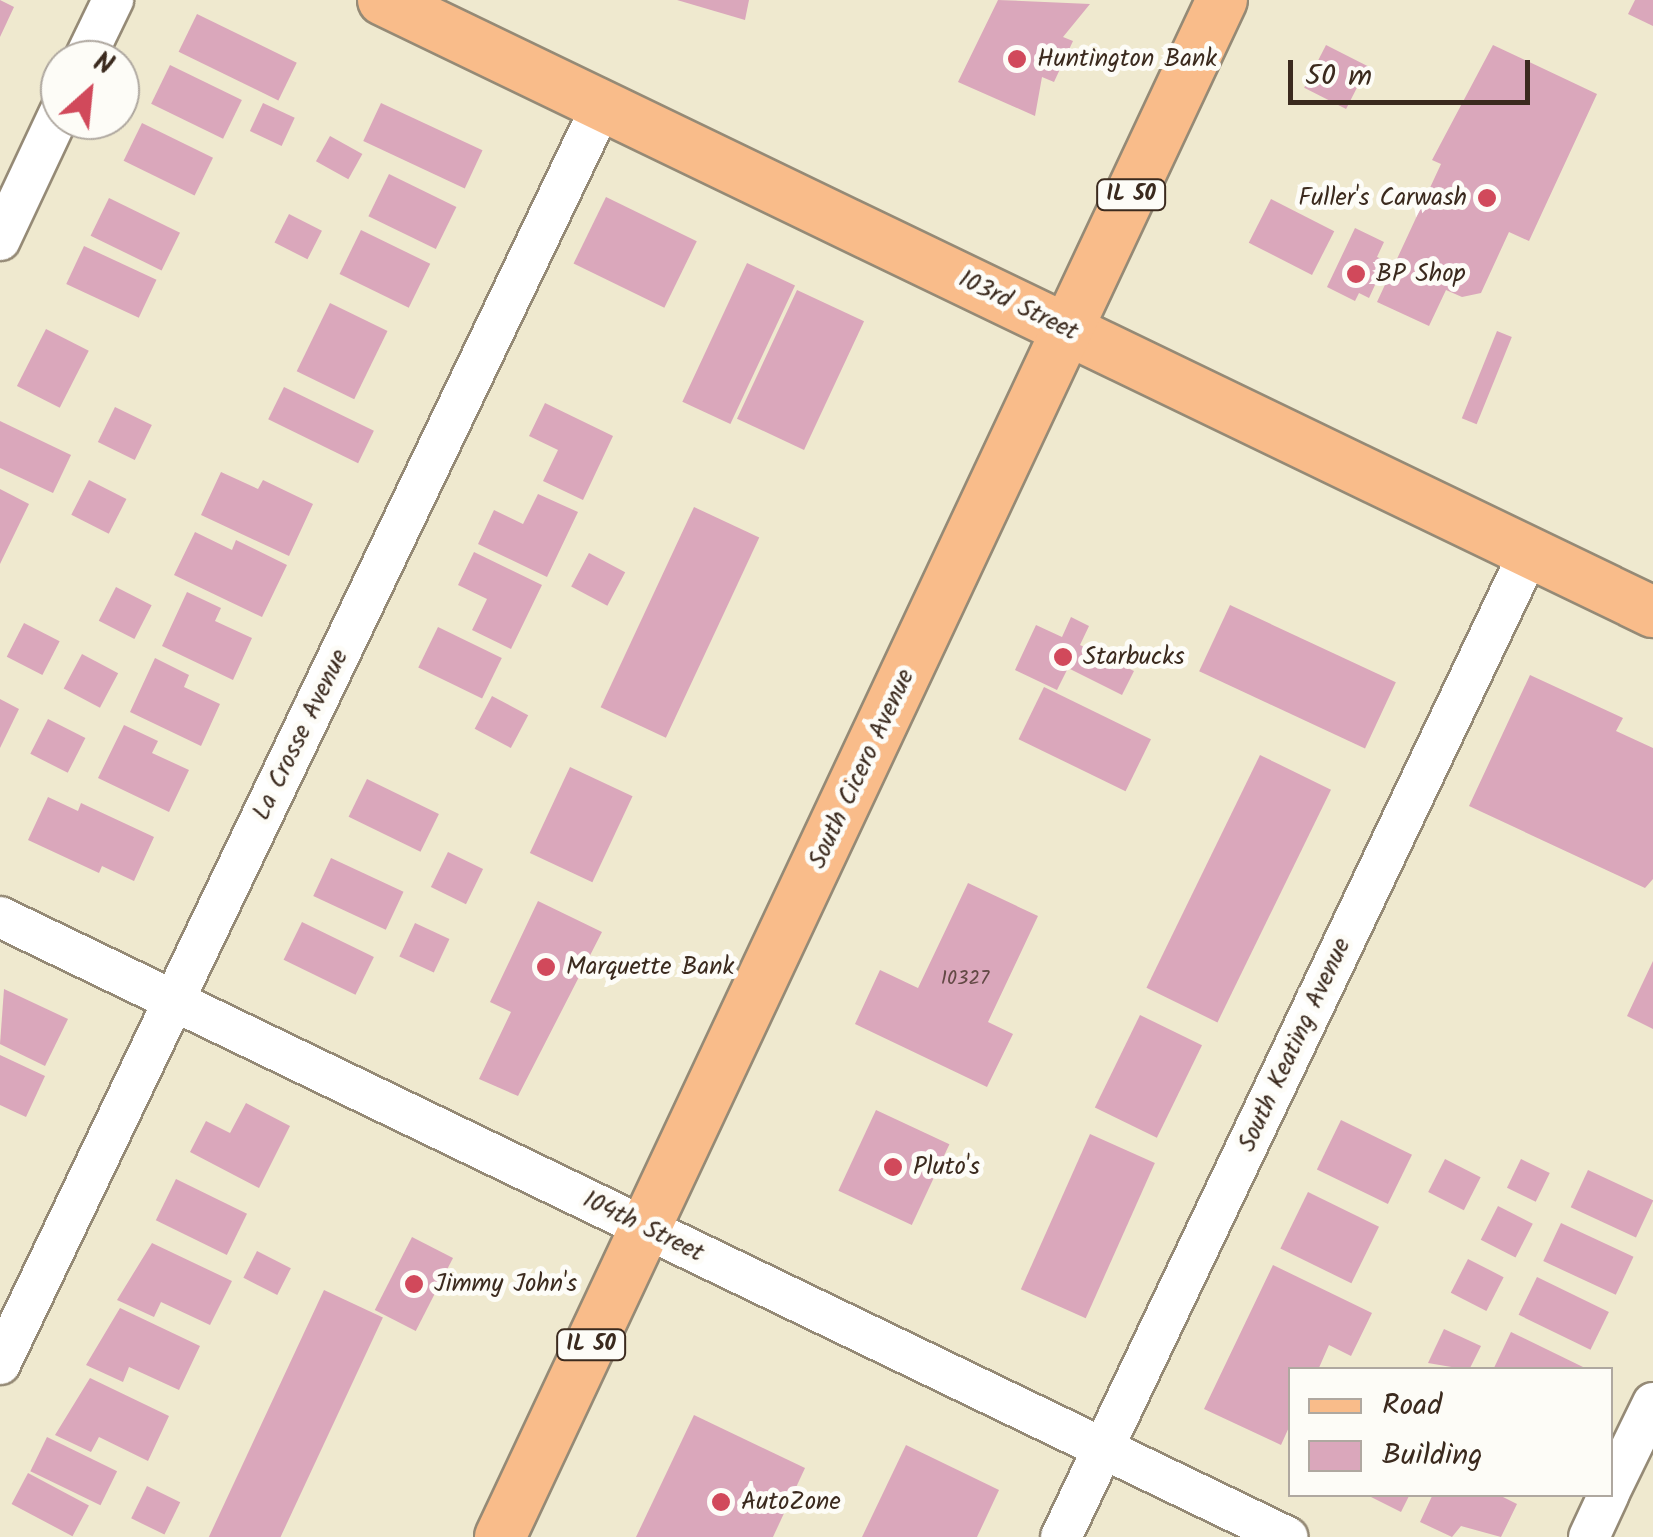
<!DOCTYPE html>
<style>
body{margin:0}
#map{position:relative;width:1653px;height:1537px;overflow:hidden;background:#efe9cf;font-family:Kalam,sans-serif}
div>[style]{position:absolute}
.building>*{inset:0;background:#daa7bb;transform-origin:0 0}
.roads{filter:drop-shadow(2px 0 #958a76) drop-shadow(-2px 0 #958a76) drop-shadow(0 2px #958a76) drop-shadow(0 -2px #958a76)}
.minor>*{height:40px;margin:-20px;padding:0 20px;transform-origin:20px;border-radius:20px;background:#fff}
.major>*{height:50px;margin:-25px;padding:0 25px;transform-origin:25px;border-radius:25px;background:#f9bc8a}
.dots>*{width:28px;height:28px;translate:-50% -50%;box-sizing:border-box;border:5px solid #fdfcf7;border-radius:50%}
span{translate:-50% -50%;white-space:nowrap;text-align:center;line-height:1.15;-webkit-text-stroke:10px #fdfcf7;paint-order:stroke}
.number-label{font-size:20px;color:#634945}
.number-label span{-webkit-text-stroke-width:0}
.shield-label span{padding:2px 8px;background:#fdfcf7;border:2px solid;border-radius:8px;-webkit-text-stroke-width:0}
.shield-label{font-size:22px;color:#3b2a1e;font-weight:700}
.poi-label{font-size:25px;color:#3b2a1e}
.left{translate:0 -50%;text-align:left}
.right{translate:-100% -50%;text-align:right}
.street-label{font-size:25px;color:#3b2a1e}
.legend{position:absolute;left:1288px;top:1367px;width:325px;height:130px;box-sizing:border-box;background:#fdfcf7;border:2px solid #afa8a0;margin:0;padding:12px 18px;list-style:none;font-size:30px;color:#3b2a1e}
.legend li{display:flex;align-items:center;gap:20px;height:50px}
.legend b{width:50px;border:2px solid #afa8a0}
.north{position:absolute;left:40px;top:40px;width:100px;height:100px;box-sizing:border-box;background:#fdfcf7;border:2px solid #afa8a0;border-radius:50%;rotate:27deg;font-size:28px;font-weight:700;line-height:40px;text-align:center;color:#3b2a1e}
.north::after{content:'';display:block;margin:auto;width:35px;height:45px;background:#d1495b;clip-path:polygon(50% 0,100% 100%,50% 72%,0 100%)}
.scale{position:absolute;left:1288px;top:60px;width:242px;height:45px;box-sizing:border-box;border:5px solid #3b2a1e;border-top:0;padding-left:12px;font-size:30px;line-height:35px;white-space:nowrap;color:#3b2a1e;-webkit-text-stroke:8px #fdfcf7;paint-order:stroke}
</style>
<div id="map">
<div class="building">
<div style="clip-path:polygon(0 0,14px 7px,0 37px)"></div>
<div style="clip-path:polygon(677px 0,749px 0,745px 20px)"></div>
<div style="clip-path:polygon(998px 0,1090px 4px,1063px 37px,1073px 41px,1054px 82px,1042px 77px,1035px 116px,958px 82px)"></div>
<div style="clip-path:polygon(1635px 0,1653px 0,1653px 26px,1628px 14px)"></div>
<div style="left:197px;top:14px;width:111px;height:42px;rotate:26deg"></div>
<div style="left:1326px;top:45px;width:47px;height:48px;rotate:27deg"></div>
<div style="clip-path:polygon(1493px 45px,1597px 94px,1529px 241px,1509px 232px,1481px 293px,1462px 297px,1446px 290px,1429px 326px,1377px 302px,1441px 164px,1432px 160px)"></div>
<div style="left:170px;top:65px;width:80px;height:43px;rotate:26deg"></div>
<div style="left:263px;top:103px;width:35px;height:31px;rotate:25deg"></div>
<div style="left:381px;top:103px;width:112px;height:42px;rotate:25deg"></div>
<div style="left:142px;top:123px;width:79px;height:42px;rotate:26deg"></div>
<div style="left:330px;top:136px;width:37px;height:29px;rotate:29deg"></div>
<div style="left:389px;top:174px;width:75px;height:47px;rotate:26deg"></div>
<div style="left:606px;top:197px;width:101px;height:74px;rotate:26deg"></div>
<div style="left:109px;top:198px;width:79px;height:42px;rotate:26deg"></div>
<div style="left:1271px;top:199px;width:71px;height:49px;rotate:27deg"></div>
<div style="left:289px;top:214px;width:37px;height:32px;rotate:27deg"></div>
<div style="clip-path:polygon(1355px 228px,1384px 242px,1377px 257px,1386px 261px,1369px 298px,1359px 293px,1355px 301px,1327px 287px)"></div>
<div style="left:361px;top:230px;width:77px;height:49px;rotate:26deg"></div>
<div style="left:84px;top:246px;width:80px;height:42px;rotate:25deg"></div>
<div style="left:747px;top:263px;width:53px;height:153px;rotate:25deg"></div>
<div style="left:797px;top:290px;width:74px;height:142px;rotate:25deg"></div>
<div style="left:330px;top:303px;width:64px;height:76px;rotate:26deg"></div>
<div style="left:46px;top:329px;width:48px;height:64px;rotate:27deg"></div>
<div style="left:1497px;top:331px;width:16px;height:94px;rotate:22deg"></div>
<div style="left:284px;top:387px;width:100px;height:36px;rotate:26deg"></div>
<div style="clip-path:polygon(545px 403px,613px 436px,583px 500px,543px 481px,558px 450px,529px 436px)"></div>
<div style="left:115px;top:407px;width:41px;height:39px;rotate:26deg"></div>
<div style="clip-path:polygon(0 421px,71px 455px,53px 493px,0 468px)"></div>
<div style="clip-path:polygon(221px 472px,258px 489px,263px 480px,313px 504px,289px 556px,201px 515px)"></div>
<div style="left:89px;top:480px;width:42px;height:39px;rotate:27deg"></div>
<div style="clip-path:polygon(0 489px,29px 504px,0 564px)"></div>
<div style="clip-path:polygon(538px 494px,578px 512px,547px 577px,478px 544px,494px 510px,523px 524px)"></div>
<div style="left:694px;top:507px;width:72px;height:221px;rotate:25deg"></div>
<div style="clip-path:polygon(195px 532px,232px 550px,236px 540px,287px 565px,262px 617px,174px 575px)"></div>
<div style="clip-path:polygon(474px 552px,542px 585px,511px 649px,472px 630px,487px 599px,458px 585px)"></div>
<div style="left:589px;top:553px;width:41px;height:38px;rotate:28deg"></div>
<div style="left:116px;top:587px;width:40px;height:38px;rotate:27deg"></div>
<div style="clip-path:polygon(187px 592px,221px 608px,215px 621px,252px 638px,233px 680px,162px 646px)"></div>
<div style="left:1230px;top:605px;width:183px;height:73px;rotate:25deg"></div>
<div style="clip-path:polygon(1071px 617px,1089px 626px,1080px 645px,1134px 671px,1122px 695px,1068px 668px,1057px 690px,1015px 670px,1036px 625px,1062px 637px)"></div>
<div style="left:24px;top:623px;width:40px;height:38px;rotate:27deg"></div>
<div style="left:438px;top:627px;width:71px;height:45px;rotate:26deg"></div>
<div style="left:82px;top:654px;width:41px;height:39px;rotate:28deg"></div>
<div style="clip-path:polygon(155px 658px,189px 675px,184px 687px,220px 704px,201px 746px,130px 712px)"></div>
<div style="clip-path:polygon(1530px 675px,1623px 718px,1616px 731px,1653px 748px,1653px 879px,1645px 888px,1469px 806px)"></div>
<div style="left:1044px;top:687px;width:119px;height:58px;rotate:26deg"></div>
<div style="left:492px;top:696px;width:41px;height:37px;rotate:28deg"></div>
<div style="clip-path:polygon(0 699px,19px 709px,0 748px)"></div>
<div style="left:48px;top:719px;width:42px;height:39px;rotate:27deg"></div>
<div style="clip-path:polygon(124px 725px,158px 741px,152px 753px,189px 770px,169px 812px,98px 778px)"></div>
<div style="left:1260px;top:755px;width:79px;height:259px;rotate:26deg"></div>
<div style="left:570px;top:767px;width:69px;height:95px;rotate:25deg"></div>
<div style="left:367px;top:779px;width:80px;height:42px;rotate:26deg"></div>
<div style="clip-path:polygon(48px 797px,78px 811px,81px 803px,154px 837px,134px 881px,102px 866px,99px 873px,28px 840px)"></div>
<div style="left:448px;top:852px;width:39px;height:39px;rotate:26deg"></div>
<div style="left:331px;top:858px;width:80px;height:42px;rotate:25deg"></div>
<div style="clip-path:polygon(968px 883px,1038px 916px,988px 1022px,1013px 1034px,987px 1087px,855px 1024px,880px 970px,918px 988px)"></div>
<div style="clip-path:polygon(538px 901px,602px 932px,518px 1096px,479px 1079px,511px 1012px,490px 1002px)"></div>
<div style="left:302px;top:922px;width:80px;height:42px;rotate:26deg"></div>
<div style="left:415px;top:923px;width:38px;height:37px;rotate:25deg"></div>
<div style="clip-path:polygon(1653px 961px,1653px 1029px,1627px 1016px)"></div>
<div style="clip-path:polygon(4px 989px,68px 1019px,45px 1066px,0 1044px)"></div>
<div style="left:1140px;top:1015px;width:69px;height:103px;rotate:26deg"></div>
<div style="clip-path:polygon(0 1055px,45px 1076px,26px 1117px,0 1105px)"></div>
<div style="clip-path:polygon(246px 1103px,290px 1126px,259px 1188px,190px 1152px,206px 1121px,230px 1133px)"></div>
<div style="left:876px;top:1110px;width:81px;height:89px;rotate:25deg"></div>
<div style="left:1341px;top:1120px;width:79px;height:55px;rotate:26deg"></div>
<div style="left:1090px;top:1134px;width:71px;height:170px;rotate:24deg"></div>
<div style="left:1445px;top:1159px;width:40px;height:37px;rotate:27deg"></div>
<div style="left:1521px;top:1159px;width:32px;height:32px;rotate:26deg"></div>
<div style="left:1588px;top:1170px;width:72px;height:41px;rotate:25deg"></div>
<div style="left:176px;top:1179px;width:79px;height:46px;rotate:26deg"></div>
<div style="left:1308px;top:1192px;width:79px;height:63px;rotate:26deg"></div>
<div style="left:1498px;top:1206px;width:39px;height:38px;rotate:27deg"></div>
<div style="left:1561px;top:1223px;width:80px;height:42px;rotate:25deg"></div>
<div style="left:412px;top:1237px;width:46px;height:82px;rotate:27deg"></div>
<div style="clip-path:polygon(152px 1243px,232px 1281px,210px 1325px,161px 1302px,154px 1317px,117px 1300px)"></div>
<div style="left:257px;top:1251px;width:38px;height:30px;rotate:27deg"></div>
<div style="left:1468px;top:1259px;width:40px;height:38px;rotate:27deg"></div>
<div style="clip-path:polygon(1273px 1265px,1372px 1313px,1351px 1356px,1329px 1345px,1318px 1370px,1290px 1370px,1290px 1425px,1281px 1445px,1204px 1409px)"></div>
<div style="left:1537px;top:1277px;width:80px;height:42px;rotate:26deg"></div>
<div style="left:324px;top:1290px;width:65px;height:274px;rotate:25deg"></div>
<div style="clip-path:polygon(120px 1308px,200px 1346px,179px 1390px,129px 1367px,123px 1382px,86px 1365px)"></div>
<div style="clip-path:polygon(1444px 1329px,1481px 1346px,1469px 1370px,1428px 1363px)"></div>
<div style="clip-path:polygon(1511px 1332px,1583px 1367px,1582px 1370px,1493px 1370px)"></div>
<div style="clip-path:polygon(90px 1378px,169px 1416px,148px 1461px,99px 1437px,91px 1452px,55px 1435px)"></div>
<div style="clip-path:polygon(694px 1415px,805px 1468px,773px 1537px,636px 1537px)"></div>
<div style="left:47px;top:1437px;width:78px;height:38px;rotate:26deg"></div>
<div style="clip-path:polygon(906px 1445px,999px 1490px,977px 1537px,862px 1537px)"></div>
<div style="left:28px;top:1473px;width:69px;height:35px;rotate:28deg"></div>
<div style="left:147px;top:1486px;width:37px;height:36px;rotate:26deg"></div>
<div style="clip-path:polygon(1365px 1494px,1410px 1494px,1401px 1512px)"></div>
<div style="clip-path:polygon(1433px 1494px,1497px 1494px,1517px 1504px,1501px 1537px,1461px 1526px,1452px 1537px,1420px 1522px)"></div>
</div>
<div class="roads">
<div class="minor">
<div style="left:84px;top:60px;width:67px;rotate:-64.2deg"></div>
<div style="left:0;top:240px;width:141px;rotate:-64.9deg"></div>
<div style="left:0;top:917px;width:1429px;rotate:25.72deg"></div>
<div style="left:0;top:1364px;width:1396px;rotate:-64.44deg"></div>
<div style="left:1610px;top:1491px;width:98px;rotate:-64deg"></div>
<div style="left:1061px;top:1537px;width:1090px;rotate:-64.56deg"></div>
<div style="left:1589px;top:1537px;width:47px;rotate:-65.1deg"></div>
</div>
<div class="major">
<div style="left:383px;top:0;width:1410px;rotate:25.73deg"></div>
<div style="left:500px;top:1537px;width:1698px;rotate:-64.84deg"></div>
</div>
</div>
<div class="dots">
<div style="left:1017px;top:59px;background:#d1495b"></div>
<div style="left:1487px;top:198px;background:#d1495b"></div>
<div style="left:1356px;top:274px;background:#d1495b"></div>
<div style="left:1063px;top:657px;background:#d1495b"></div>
<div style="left:546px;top:967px;background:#d1495b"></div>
<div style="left:893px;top:1167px;background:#d1495b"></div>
<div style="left:414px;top:1284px;background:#d1495b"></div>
<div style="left:721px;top:1502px;background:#d1495b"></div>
</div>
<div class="number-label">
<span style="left:965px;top:979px">10327</span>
</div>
<div class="shield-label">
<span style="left:1131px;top:195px">IL 50</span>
<span style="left:591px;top:1345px">IL 50</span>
</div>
<div class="poi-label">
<span class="left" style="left:1037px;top:59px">Huntington Bank</span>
<span class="right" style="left:1467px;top:198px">Fuller's Carwash</span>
<span class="left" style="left:1376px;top:274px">BP Shop</span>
<span class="left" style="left:1083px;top:657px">Starbucks</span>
<span class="left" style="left:566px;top:967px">Marquette Bank</span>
<span class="left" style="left:913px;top:1167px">Pluto's</span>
<span class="left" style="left:434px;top:1284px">Jimmy John's</span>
<span class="left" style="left:741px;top:1502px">AutoZone</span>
</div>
<div class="street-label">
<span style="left:1018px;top:306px;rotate:26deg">103rd Street</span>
<span style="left:301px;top:735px;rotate:-64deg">La Crosse Avenue</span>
<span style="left:862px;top:769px;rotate:-65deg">South Cicero Avenue</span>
<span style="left:1295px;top:1045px;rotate:-65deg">South Keating Avenue</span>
<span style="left:643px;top:1227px;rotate:26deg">104th Street</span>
</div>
<ul class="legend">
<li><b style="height:12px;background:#f9bc8a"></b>Road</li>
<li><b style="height:28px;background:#daa7bb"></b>Building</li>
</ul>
<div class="north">N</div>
<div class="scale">50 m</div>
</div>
